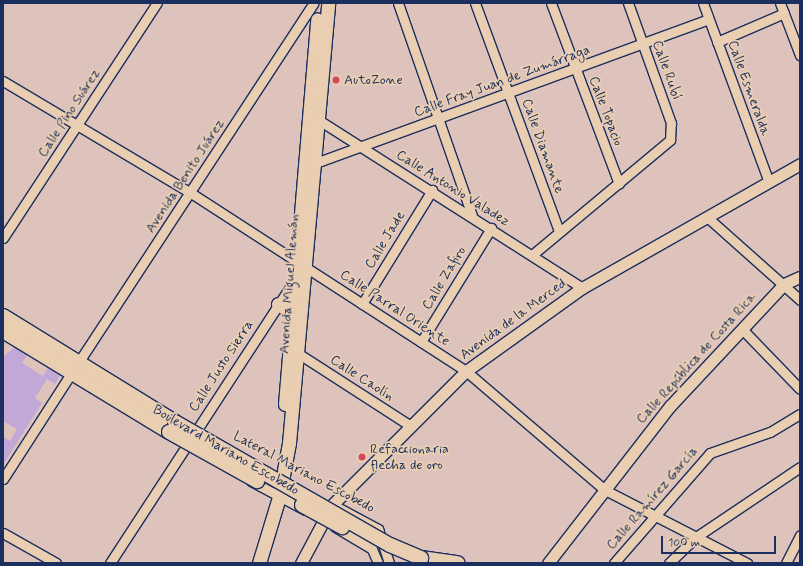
<!DOCTYPE html>
<meta charset="utf-8">
<style>
body{margin:0}
#map{position:relative;width:803px;height:566px;overflow:hidden;background:#dec3bc;font-family:Mynerve,sans-serif}
div>[style]{position:absolute}
.building>*{inset:0;background:#c1a8d6}
.roads{filter:drop-shadow(1px 0 #1b2f5e) drop-shadow(-1px 0 #1b2f5e) drop-shadow(0 1px #1b2f5e) drop-shadow(0 -1px #1b2f5e)}
.minor>*{height:9px;margin:-4.5px;padding:0 4.5px;transform-origin:4.5px;border-radius:4.5px;background:#eaceb1}
.tertiary>*{height:11px;margin:-5.5px;padding:0 5.5px;transform-origin:5.5px;border-radius:5.5px;background:#eaceb1}
.secondary>*{height:13px;margin:-6.5px;padding:0 6.5px;transform-origin:6.5px;border-radius:6.5px;background:#eaceb1}
.primary>*{height:14px;margin:-7px;padding:0 7px;transform-origin:7px;border-radius:7px;background:#eaceb1}
.bridges{filter:drop-shadow(1px 0 #1b2f5e) drop-shadow(-1px 0 #1b2f5e) drop-shadow(0 1px #1b2f5e) drop-shadow(0 -1px #1b2f5e)}
.primary-bridge>*{height:14px;margin:-7px;padding:0 7px;transform-origin:7px;border-radius:7px;background:#eaceb1}
.dots>*{width:11px;height:11px;translate:-50% -50%;box-sizing:border-box;border:2px solid #eaceb1;border-radius:50%}
span{translate:-50% -50%;white-space:nowrap;text-align:center;line-height:1.15;-webkit-text-stroke:3.5px #eaceb1;paint-order:stroke}
.street-label{font-size:14px;color:#1b2f5e}
.poi-label{font-size:14px;color:#1b2f5e}
.left{translate:0 -50%;text-align:left}
.frame{position:absolute;inset:0;border:4px solid #1b2f5e;pointer-events:none}
.scale{position:absolute;left:661px;top:536px;width:115px;height:18px;box-sizing:border-box;border:2px solid #1b2f5e;border-top:0;padding-left:5px;font-size:12px;line-height:14px;white-space:nowrap;color:#1b2f5e;-webkit-text-stroke:3px #eaceb1;paint-order:stroke}
</style>
<div id="map">
<div class="building">
<div style="clip-path:polygon(15px 347px,27px 355px,22px 363px,43px 376px,48px 368px,60px 375px,55px 384px,47px 379px,35px 398px,42px 403px,3px 465px,3px 437px,10px 441px,17px 429px,3px 421px,3px 357px)"></div>
</div>
<div class="roads">
<div class="minor">
<div style="left:398px;top:3px;width:225px;rotate:70.8deg"></div>
<div style="left:475px;top:3px;width:243px;rotate:69.8deg"></div>
<div style="left:551px;top:3px;width:193px;rotate:69.4deg"></div>
<div style="left:703px;top:3px;width:191px;rotate:69.8deg"></div>
<div style="left:780px;top:3px;width:56px;rotate:69deg"></div>
<div style="left:717px;top:42px;width:73px;rotate:-23.4deg"></div>
<div style="left:3px;top:81px;width:219px;rotate:30.8deg"></div>
<div style="left:191px;top:193px;width:328px;rotate:32.9deg"></div>
<div style="left:466px;top:371px;width:183px;rotate:40.6deg"></div>
<div style="left:605px;top:490px;width:160px;rotate:27.2deg"></div>
<div style="left:314px;top:117px;width:318px;rotate:32.5deg"></div>
<div style="left:310px;top:165px;width:424px;rotate:-20.1deg"></div>
<div style="left:707px;top:217px;width:125px;rotate:41.7deg"></div>
<div style="left:3px;top:238px;width:281px;rotate:-56.8deg"></div>
<div style="left:532px;top:255px;width:180px;rotate:-39.8deg"></div>
<div style="left:670px;top:140px;width:17px;rotate:-87deg"></div>
<div style="left:671px;top:123px;width:127px;rotate:-109.7deg"></div>
<div style="left:362px;top:304px;width:134px;rotate:-58.4deg"></div>
<div style="left:742px;top:329px;width:83px;rotate:46deg"></div>
<div style="left:421px;top:342px;width:134px;rotate:-58.4deg"></div>
<div style="left:299px;top:354px;width:131px;rotate:32.8deg"></div>
<div style="left:82px;top:364px;width:4px;rotate:-166deg"></div>
<div style="left:78px;top:363px;width:430px;rotate:-56.8deg"></div>
<div style="left:3px;top:479px;width:127px;rotate:-57.2deg"></div>
<div style="left:251px;top:481px;width:61px;rotate:28.2deg"></div>
<div style="left:337px;top:507px;width:47px;rotate:28.2deg"></div>
<div style="left:378px;top:529px;width:36px;rotate:72deg"></div>
<div style="left:335px;top:527px;width:43px;rotate:30.7deg"></div>
<div style="left:372px;top:549px;width:15px;rotate:67deg"></div>
<div style="left:3px;top:533px;width:61px;rotate:29.5deg"></div>
<div style="left:110px;top:563px;width:337px;rotate:-56.9deg"></div>
<div style="left:614px;top:563px;width:146px;rotate:-48.9deg"></div>
<div style="left:710px;top:453px;width:64px;rotate:-19.3deg"></div>
<div style="left:770px;top:432px;width:35px;rotate:-31deg"></div>
<div style="left:669px;top:563px;width:37px;rotate:-44deg"></div>
<div style="left:696px;top:537px;width:125px;rotate:-33.9deg"></div>
<div style="left:786px;top:563px;width:31px;rotate:-63deg"></div>
</div>
<div class="tertiary">
<div style="left:301px;top:563px;width:66px;rotate:-61.9deg"></div>
<div style="left:332px;top:505px;width:190px;rotate:-45deg"></div>
<div style="left:466px;top:371px;width:143px;rotate:-35.6deg"></div>
<div style="left:582px;top:288px;width:251px;rotate:-29.6deg"></div>
<div style="left:548px;top:563px;width:199px;rotate:-52.2deg"></div>
<div style="left:670px;top:406px;width:167px;rotate:-46.9deg"></div>
<div style="left:784px;top:284px;width:17px;rotate:-24deg"></div>
</div>
<div class="secondary">
<div style="left:278px;top:304px;width:17px;rotate:31deg"></div>
<div style="left:285px;top:404px;width:386px;rotate:-85.2deg"></div>
<div style="left:259px;top:563px;width:69px;rotate:-73.1deg"></div>
<div style="left:279px;top:497px;width:55px;rotate:-79.5deg"></div>
<div style="left:289px;top:443px;width:442px;rotate:-84.9deg"></div>
</div>
<div class="primary">
<div style="left:3px;top:316px;width:202px;rotate:31.6deg"></div>
<div style="left:3px;top:331px;width:194px;rotate:31.3deg"></div>
<div style="left:421px;top:558px;width:37px;rotate:8deg"></div>
</div>
</div>
<div class="bridges">
<div class="primary-bridge">
<div style="left:175px;top:422px;width:248px;rotate:29.8deg"></div>
<div style="left:390px;top:545px;width:34px;rotate:23deg"></div>
<div style="left:169px;top:432px;width:101px;rotate:29.1deg"></div>
<div style="left:302px;top:505px;width:46px;rotate:28.8deg"></div>
</div>
</div>
<div class="dots">
<div style="left:336px;top:80px;background:#d1495b"></div>
<div style="left:362px;top:457px;background:#d1495b"></div>
</div>
<div class="street-label">
<span style="left:667px;top:70px;rotate:70deg">Calle Rubí</span>
<span style="left:502px;top:81px;rotate:-20deg">Calle Fray Juan de Zumárraga</span>
<span style="left:749px;top:88px;rotate:70deg">Calle Esmeralda</span>
<span style="left:606px;top:111px;rotate:69deg">Calle Topacio</span>
<span style="left:69px;top:113px;rotate:-57deg">Calle Pino Suárez</span>
<span style="left:543px;top:146px;rotate:70deg">Calle Diamante</span>
<span style="left:185px;top:176px;rotate:-57deg">Avenida Benito Juárez</span>
<span style="left:453px;top:188px;rotate:32deg">Calle Antonio Valadez</span>
<span style="left:385px;top:240px;rotate:-59deg">Calle Jade</span>
<span style="left:444px;top:278px;rotate:-59deg">Calle Zafiro</span>
<span style="left:289px;top:284px;rotate:-86deg">Avenida Miguel Alemán</span>
<span style="left:395px;top:308px;rotate:33deg">Calle Parral Oriente</span>
<span style="left:513px;top:319px;rotate:-36deg">Avenida de la Merced</span>
<span style="left:696px;top:358px;rotate:-48deg">Calle República de Costa Rica</span>
<span style="left:221px;top:366px;rotate:-57deg">Calle Justo Sierra</span>
<span style="left:362px;top:378px;rotate:33deg">Calle Caolín</span>
<span style="left:226px;top:450px;rotate:30deg">Boulevard Mariano Escobedo</span>
<span style="left:304px;top:472px;rotate:28deg">Lateral Mariano Escobedo</span>
<span style="left:652px;top:498px;rotate:-49deg">Calle Ramírez García</span>
</div>
<div class="poi-label">
<span class="left" style="left:344px;top:80px">AutoZone</span>
<span class="left" style="left:370px;top:457px">Refaccionaria<br>flecha de oro</span>
</div>
<div class="frame"></div>
<div class="scale">100 m</div>
</div>
